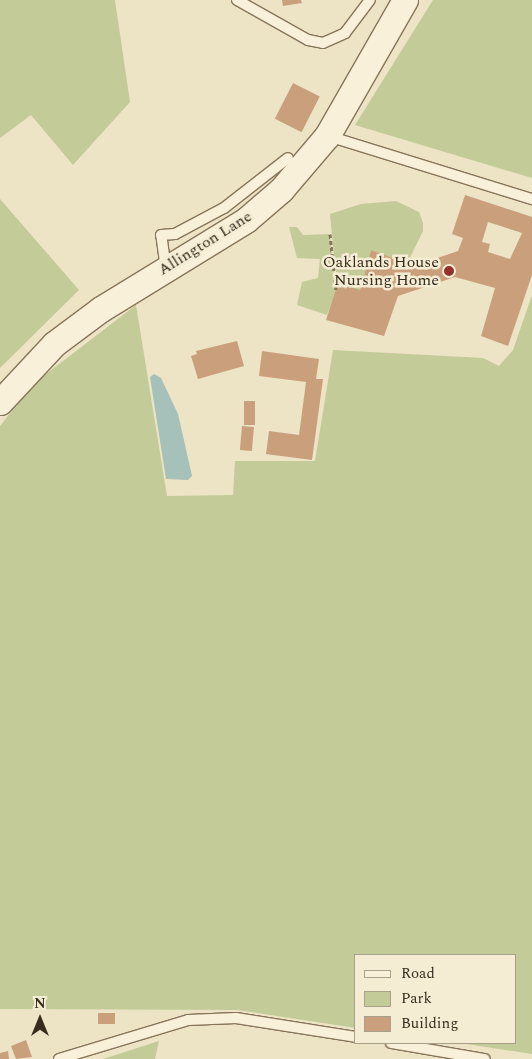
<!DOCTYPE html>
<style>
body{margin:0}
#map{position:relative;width:532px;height:1059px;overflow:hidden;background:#ede3c5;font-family:Spectral,serif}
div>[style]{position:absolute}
.green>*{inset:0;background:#c3cb99}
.water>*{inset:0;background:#a6c0ba}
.building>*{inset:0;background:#caa07c;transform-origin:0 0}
.path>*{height:3px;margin-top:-1.5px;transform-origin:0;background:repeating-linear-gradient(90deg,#87755b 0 4px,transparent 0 6.5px)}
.roads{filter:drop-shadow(1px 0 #87755b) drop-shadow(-1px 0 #87755b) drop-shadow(0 1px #87755b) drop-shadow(0 -1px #87755b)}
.service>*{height:10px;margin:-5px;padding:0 5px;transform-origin:5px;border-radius:5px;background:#f8f0d8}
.tertiary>*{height:25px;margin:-12.5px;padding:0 12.5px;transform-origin:12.5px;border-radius:12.5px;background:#f8f0d8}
.dots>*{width:14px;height:14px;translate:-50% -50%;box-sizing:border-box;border:2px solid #f4edd4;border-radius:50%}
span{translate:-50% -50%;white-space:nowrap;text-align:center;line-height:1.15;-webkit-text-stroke:5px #f4edd4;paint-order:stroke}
.street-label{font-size:16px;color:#382c1f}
.poi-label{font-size:16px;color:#382c1f}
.right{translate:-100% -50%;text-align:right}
.legend{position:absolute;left:354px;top:954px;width:162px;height:90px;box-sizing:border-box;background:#f4edd4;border:1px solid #a9a08c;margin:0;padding:6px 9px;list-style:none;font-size:15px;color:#382c1f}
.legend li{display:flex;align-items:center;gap:10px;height:25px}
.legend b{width:25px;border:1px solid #a9a08c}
.north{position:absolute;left:15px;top:994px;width:50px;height:50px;-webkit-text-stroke:4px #f4edd4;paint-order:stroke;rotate:0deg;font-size:14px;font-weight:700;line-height:20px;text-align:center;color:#382c1f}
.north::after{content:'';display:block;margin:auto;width:18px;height:22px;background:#382c1f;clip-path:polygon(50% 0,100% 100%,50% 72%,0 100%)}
</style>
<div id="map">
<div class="green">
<div style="clip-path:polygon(0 0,115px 0,130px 102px,73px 165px,31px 115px,0 138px)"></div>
<div style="clip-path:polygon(433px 0,532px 0,532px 178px,355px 125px)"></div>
<div style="clip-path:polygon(0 199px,79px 290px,0 368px)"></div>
<div style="clip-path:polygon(396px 201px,419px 212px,423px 223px,423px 231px,407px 264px,371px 250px,360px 290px,337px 287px,330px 214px,361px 204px)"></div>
<div style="clip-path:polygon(289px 227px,297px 227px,303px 235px,330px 234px,336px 291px,327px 315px,297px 305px,302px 282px,318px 278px,320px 259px,297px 258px)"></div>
<div style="clip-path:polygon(532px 295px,532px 1054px,460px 1043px,516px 1043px,516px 955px,356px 955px,356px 1028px,237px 1010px,0 1009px,0 426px,33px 384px,136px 305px,167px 496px,233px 495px,235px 461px,315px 461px,333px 350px,483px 358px,499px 366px,513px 350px)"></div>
<div style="clip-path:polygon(159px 1041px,155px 1059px,102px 1059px,106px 1058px)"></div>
</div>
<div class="water">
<div style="clip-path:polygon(154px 374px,161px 378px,178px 414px,192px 476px,188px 480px,166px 479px,150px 377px)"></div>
</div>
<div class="building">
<div style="clip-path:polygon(282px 0,301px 0,302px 3px,283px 6px)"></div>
<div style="left:293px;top:83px;width:30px;height:40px;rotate:27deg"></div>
<div style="clip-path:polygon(evenodd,465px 195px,532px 217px,532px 275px,508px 346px,481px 336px,495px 288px,455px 277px,398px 296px,384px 336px,326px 320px,338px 283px,360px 290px,371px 250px,414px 266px,458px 251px,463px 238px,452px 234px,465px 195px,488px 222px,522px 233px,510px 259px,488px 252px,490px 244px,482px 242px,488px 222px)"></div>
<div style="clip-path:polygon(237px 341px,244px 366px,198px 379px,191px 356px,197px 354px,196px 351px)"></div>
<div style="clip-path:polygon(262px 351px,319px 359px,316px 379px,323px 379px,312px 460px,266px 454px,269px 431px,299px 435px,306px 382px,259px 376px)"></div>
<div style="left:244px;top:401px;width:11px;height:24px"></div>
<div style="left:242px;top:426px;width:12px;height:24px;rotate:5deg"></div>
<div style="left:98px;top:1013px;width:17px;height:11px"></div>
<div style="clip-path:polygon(26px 1040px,32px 1057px,16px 1059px,11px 1046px)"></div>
<div style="clip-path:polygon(8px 1051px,9px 1059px,0 1059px,0 1053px)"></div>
</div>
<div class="path">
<div style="left:330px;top:234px;width:57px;rotate:84deg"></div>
</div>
<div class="roads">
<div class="service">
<div style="left:237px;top:0;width:81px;rotate:29.4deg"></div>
<div style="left:308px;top:40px;width:15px;rotate:11deg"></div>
<div style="left:323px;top:43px;width:24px;rotate:-24deg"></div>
<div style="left:345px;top:33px;width:41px;rotate:-52.9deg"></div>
<div style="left:328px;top:136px;width:214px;rotate:17.2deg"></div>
<div style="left:166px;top:269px;width:34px;rotate:-98deg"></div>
<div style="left:161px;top:235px;width:14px;rotate:-4deg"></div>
<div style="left:175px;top:234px;width:55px;rotate:-28deg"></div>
<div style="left:224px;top:208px;width:81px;rotate:-38deg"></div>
<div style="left:391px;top:1043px;width:95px;rotate:9.7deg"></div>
<div style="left:59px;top:1059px;width:135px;rotate:-16.8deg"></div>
<div style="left:188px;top:1020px;width:48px;rotate:-2.4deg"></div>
<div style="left:236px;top:1018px;width:121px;rotate:9deg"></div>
</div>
<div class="tertiary">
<div style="left:0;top:402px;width:79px;rotate:-47deg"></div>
<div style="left:54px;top:344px;width:59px;rotate:-36.7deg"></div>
<div style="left:101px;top:309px;width:170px;rotate:-31.5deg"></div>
<div style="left:246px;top:220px;width:46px;rotate:-40.6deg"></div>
<div style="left:281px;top:190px;width:71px;rotate:-49.6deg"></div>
<div style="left:327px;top:136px;width:157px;rotate:-60.2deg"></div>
</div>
</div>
<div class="dots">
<div style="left:449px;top:271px;background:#94312d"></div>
</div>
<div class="street-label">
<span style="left:205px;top:243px;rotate:-32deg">Allington Lane</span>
</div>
<div class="poi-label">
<span class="right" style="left:439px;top:271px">Oaklands House<br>Nursing Home</span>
</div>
<ul class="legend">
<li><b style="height:6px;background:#f8f0d8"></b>Road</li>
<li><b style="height:14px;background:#c3cb99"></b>Park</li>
<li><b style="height:14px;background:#caa07c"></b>Building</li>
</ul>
<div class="north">N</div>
</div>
